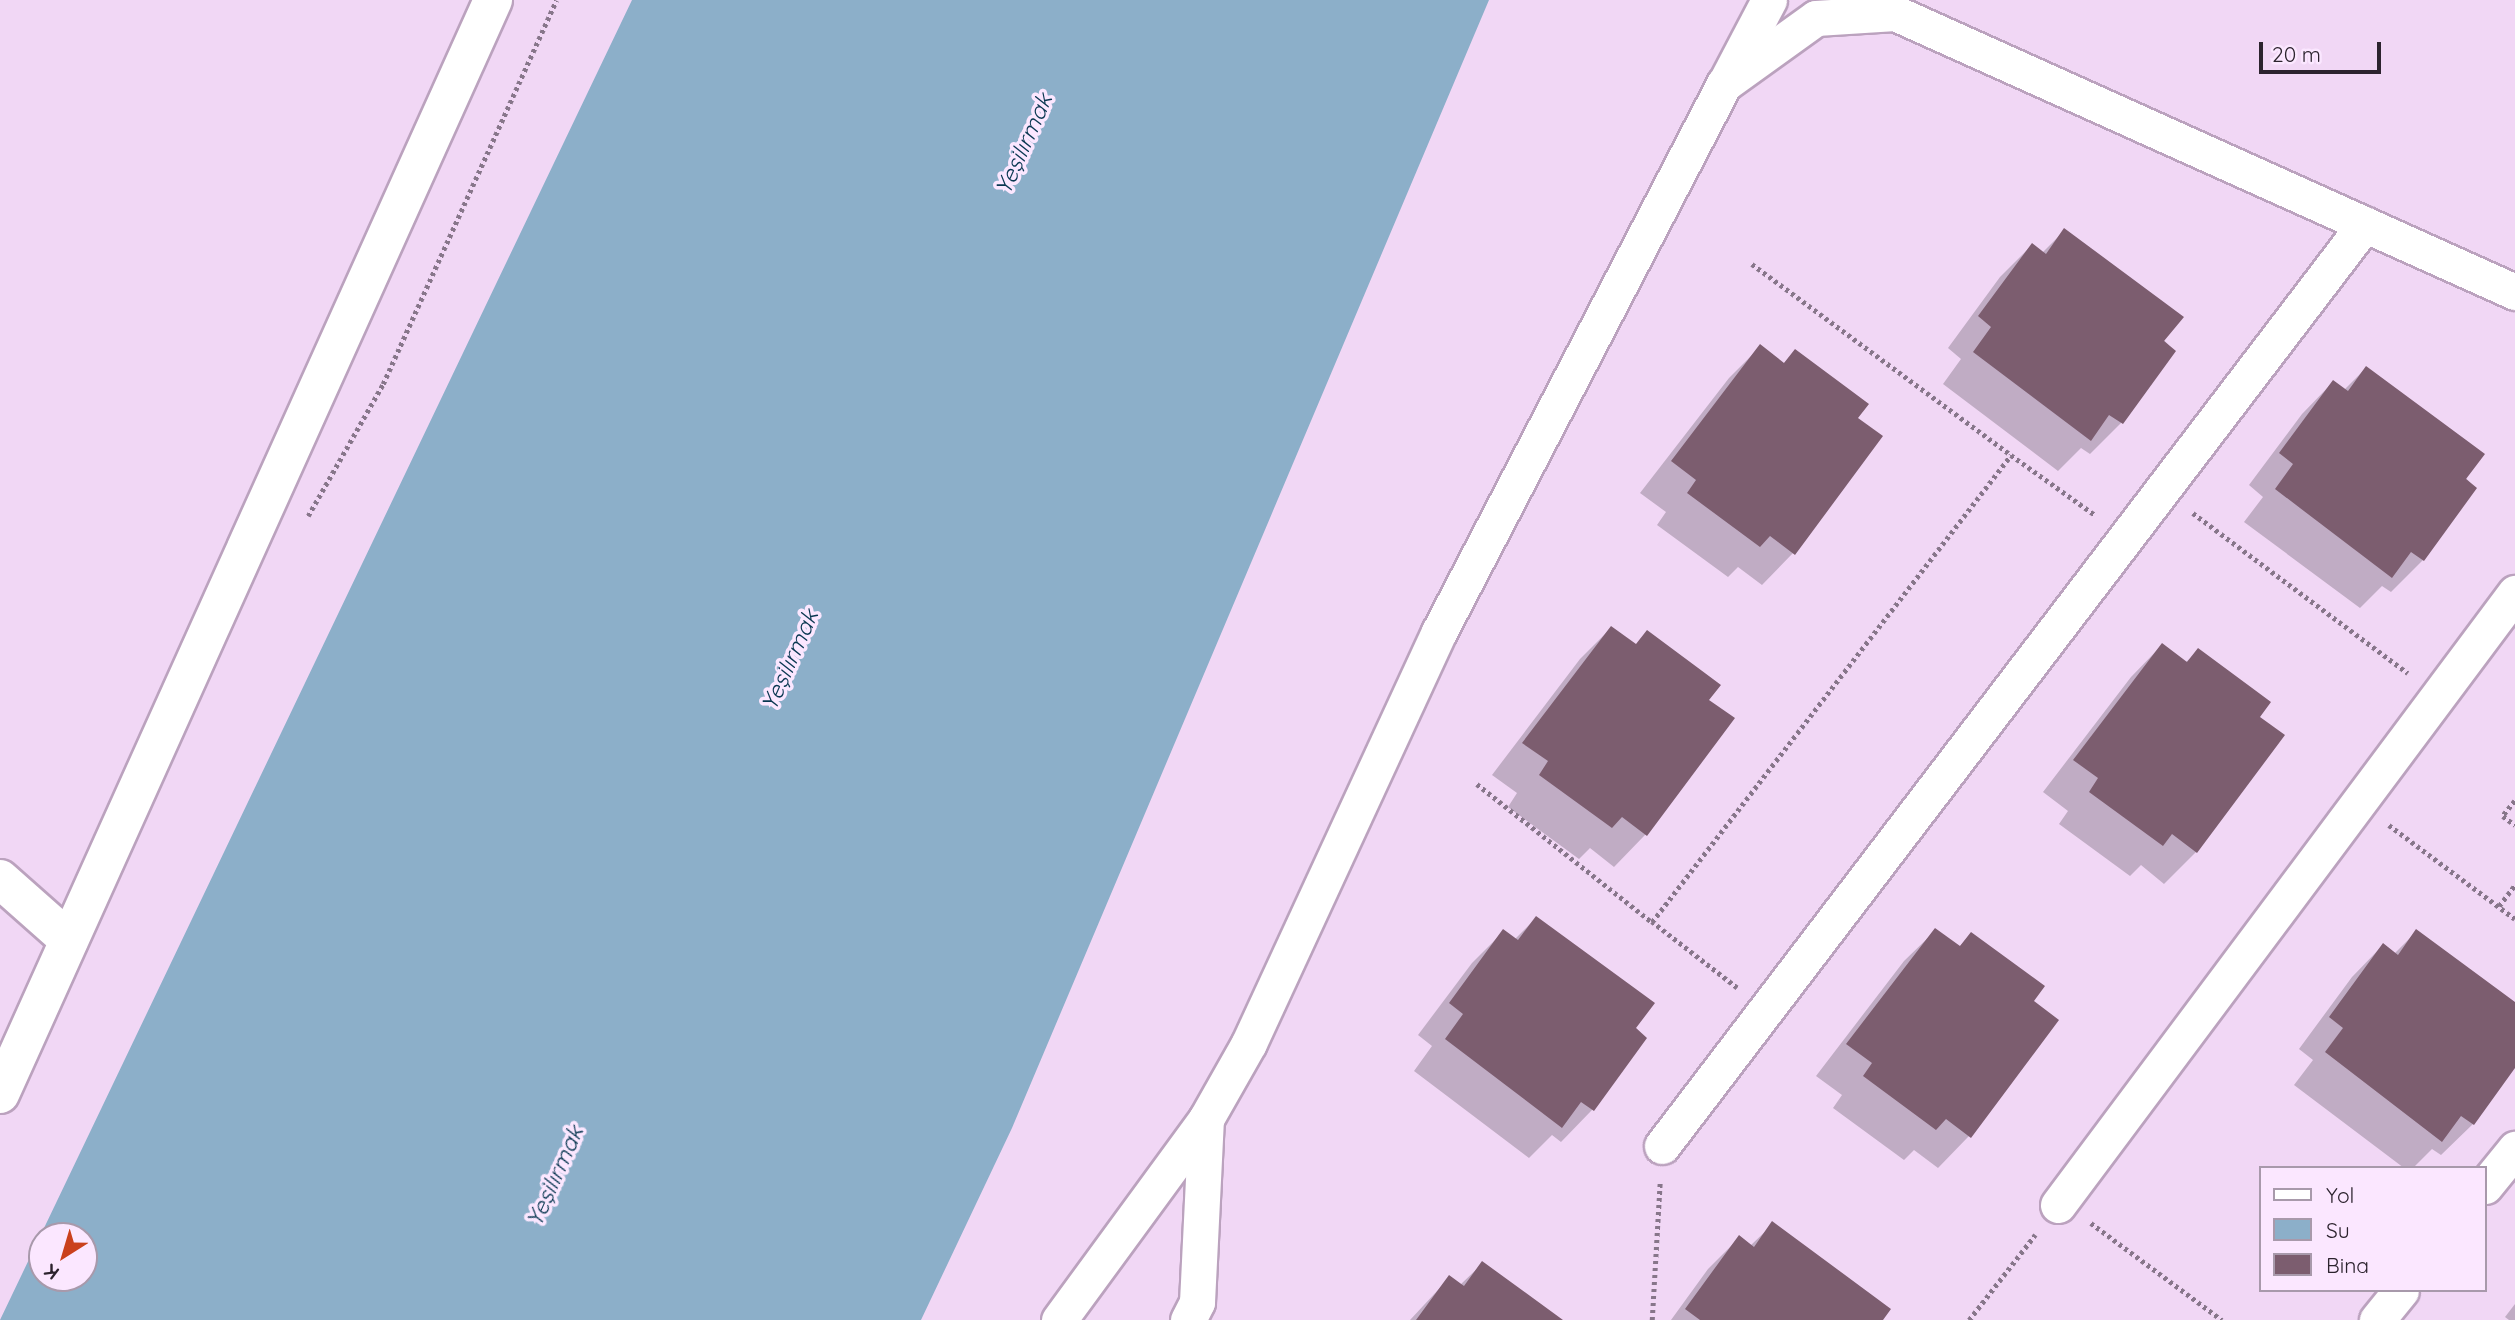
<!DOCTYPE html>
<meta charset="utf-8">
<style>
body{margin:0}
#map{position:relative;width:2515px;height:1320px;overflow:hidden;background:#f1d7f5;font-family:Quicksand,sans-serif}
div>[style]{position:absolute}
.water>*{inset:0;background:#8cafc9}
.shadow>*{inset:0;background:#0003}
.building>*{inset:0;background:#7c5d6f}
.path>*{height:4.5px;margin-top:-2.25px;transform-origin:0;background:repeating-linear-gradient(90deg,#87768a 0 3.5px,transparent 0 7px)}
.roads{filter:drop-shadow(2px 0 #bba2be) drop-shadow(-2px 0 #bba2be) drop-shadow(0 2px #bba2be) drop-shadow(0 -2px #bba2be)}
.street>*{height:35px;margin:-17.5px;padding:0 17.5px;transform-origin:17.5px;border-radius:17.5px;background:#fff}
.secondary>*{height:38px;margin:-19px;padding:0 19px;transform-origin:19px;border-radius:19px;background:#fff}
span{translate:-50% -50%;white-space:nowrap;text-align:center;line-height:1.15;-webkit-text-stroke:7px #fbe7ff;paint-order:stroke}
.water-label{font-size:23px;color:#083650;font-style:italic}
.legend{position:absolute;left:2259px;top:1166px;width:228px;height:126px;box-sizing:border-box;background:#fbe7ff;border:2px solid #a899ab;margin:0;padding:9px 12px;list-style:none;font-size:21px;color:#2c232e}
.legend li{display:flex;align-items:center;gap:14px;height:35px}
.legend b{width:35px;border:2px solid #a899ab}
.north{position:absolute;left:28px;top:1222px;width:70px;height:70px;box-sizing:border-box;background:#fbe7ff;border:2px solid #a899ab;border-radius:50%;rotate:217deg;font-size:19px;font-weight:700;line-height:28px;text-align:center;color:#2c232e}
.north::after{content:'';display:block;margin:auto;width:24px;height:32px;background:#ca411d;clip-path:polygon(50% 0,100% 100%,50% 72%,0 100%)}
.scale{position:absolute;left:2259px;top:42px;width:122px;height:32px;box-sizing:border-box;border:4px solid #2c232e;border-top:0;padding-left:9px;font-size:21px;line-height:24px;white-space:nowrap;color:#2c232e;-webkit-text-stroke:5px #fbe7ff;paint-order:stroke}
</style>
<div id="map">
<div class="water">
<div style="clip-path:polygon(evenodd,632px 0,1489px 0,1012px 1128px,921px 1320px,0 1320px,632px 0,42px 1236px,84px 1236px,84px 1278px,42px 1278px,42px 1236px)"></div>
</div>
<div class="shadow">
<div style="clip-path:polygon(2064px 231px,2174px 351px,2121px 423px,2090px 454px,2081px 448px,2058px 471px,1943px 384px,1961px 359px,1948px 348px,2000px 277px,2032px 245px,2042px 253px)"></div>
<div style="clip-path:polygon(1760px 347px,1783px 364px,1796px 351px,1793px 553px,1762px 585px,1738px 567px,1728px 577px,1657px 525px,1666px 512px,1640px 493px,1729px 378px)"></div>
<div style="clip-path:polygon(2366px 368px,2475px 488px,2423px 560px,2391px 592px,2382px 586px,2360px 608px,2244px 522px,2263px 497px,2249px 485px,2302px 414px,2333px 382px,2344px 390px)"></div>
<div style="clip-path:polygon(1611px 628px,1732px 718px,1645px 835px,1614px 867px,1590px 848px,1579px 859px,1508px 807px,1517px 793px,1492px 775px,1580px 659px)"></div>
<div style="clip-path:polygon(2162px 645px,2185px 663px,2199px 650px,2258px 717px,2283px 736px,2196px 852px,2164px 884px,2141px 865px,2130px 876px,2059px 824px,2068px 811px,2043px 792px,2131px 677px)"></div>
<div style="clip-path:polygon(1536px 918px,1645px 1038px,1592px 1110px,1561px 1142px,1552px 1135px,1529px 1158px,1414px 1071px,1432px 1046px,1418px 1035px,1472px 963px,1503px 932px,1514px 940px)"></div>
<div style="clip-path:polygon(1936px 930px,1959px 947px,1971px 934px,2031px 1001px,1969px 1136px,1938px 1168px,1914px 1150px,1904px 1160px,1833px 1108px,1842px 1095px,1816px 1076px,1904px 961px)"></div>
<div style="clip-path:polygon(2416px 932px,2515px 1004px,2515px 1065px,2473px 1124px,2441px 1155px,2432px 1149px,2413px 1168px,2404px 1168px,2294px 1085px,2313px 1060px,2299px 1049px,2352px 977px,2383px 945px,2394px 954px)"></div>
<div style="clip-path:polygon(1773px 1224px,1881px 1320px,1671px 1320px,1708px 1269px,1739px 1238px,1750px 1246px)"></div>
<div style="clip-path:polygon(1483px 1263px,1560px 1320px,1410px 1320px,1450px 1277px,1460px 1285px)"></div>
<div style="clip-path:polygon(2515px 1304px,2515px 1320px,2509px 1320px,2505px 1317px)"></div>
</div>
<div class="building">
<div style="clip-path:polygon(2064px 228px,2184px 317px,2164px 341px,2176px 351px,2123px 424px,2109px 415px,2091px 441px,1973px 352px,1991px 327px,1978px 316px,2032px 243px,2046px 254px)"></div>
<div style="clip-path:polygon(1760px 344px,1784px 363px,1795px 349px,1869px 404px,1858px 418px,1883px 436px,1795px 555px,1770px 536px,1760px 547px,1687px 493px,1696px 480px,1671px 461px)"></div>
<div style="clip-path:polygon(2366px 366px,2485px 454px,2466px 479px,2477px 488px,2424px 561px,2411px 552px,2392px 578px,2275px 489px,2293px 464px,2279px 453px,2333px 380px,2348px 391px)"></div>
<div style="clip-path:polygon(1611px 626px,1636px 644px,1647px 630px,1721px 685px,1709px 700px,1735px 718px,1647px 836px,1622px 817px,1612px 828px,1539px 775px,1548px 761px,1522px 743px)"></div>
<div style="clip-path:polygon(2162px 643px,2187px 662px,2198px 648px,2271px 702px,2260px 717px,2285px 735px,2197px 853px,2172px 834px,2163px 846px,2089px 792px,2098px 778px,2073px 760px)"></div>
<div style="clip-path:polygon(1536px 916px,1655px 1003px,1636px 1028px,1647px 1038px,1594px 1111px,1581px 1102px,1562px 1128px,1445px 1039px,1463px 1014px,1449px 1003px,1503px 929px,1518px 940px)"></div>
<div style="clip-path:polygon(1935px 928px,1960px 946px,1971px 932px,2045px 986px,2034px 1001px,2059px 1020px,1971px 1138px,1946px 1119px,1936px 1130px,1863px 1076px,1872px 1063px,1846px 1044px)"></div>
<div style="clip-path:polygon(2416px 929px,2515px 1002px,2515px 1068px,2474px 1125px,2461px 1116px,2442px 1142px,2325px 1052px,2343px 1028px,2329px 1017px,2383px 943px,2398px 955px)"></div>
<div style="clip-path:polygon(1772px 1221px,1891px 1309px,1883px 1320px,1700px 1320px,1685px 1309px,1739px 1235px,1754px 1247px)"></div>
<div style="clip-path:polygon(1482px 1261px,1563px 1320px,1416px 1320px,1449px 1275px,1464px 1286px)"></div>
</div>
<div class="path">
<div style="left:1752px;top:264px;width:322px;rotate:36.4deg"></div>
<div style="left:2193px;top:513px;width:268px;rotate:36.7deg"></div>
<div style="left:308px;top:516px;width:152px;rotate:-60.4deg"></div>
<div style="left:383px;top:384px;width:421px;rotate:-65.7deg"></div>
<div style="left:1477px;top:784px;width:223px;rotate:38.3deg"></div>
<div style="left:2515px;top:801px;width:19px;rotate:129deg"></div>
<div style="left:2503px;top:816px;width:15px;rotate:37deg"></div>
<div style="left:2389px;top:825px;width:157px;rotate:36.7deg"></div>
<div style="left:2499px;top:906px;width:26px;rotate:-53deg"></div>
<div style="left:1737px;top:988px;width:108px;rotate:-142.2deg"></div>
<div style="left:1652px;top:922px;width:589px;rotate:-52.45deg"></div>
<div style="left:2011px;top:455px;width:103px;rotate:35.5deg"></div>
<div style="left:2091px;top:1223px;width:163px;rotate:36.5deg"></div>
<div style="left:1652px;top:1320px;width:139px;rotate:-86.7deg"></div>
<div style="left:1969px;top:1320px;width:108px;rotate:-52.2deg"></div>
</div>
<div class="roads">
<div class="street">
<div style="left:1728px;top:78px;width:88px;rotate:-62.3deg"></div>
<div style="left:1662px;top:1146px;width:1159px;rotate:-52.68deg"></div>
<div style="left:2485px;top:1186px;width:48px;rotate:-51deg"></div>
<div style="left:2058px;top:1205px;width:764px;rotate:-53.25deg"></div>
<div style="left:1059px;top:1320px;width:249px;rotate:-53.8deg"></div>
<div style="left:1206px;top:1119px;width:87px;rotate:-60.5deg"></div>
<div style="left:1249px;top:1043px;width:453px;rotate:-65.2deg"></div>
<div style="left:1439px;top:632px;width:618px;rotate:-62.52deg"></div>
<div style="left:1724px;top:84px;width:113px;rotate:-35.7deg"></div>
<div style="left:1816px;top:18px;width:79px;rotate:-3.6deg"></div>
<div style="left:1895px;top:13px;width:680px;rotate:24.23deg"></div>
<div style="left:1188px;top:1320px;width:20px;rotate:-63deg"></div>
<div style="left:1197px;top:1302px;width:183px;rotate:-87.2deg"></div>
<div style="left:2377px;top:1320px;width:38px;rotate:-51deg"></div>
</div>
<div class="secondary">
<div style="left:0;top:879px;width:92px;rotate:41.5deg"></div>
<div style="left:0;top:1094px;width:1200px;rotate:-65.74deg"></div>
</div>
</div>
<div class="water-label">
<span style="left:1024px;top:144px;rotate:-66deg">Yeşilırmak</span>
<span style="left:790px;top:660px;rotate:-66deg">Yeşilırmak</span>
<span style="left:555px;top:1176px;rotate:-66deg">Yeşilırmak</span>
</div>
<ul class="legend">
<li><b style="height:9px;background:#fff"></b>Yol</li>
<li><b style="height:19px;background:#8cafc9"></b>Su</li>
<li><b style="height:19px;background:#7c5d6f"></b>Bina</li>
</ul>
<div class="north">K</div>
<div class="scale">20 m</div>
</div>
